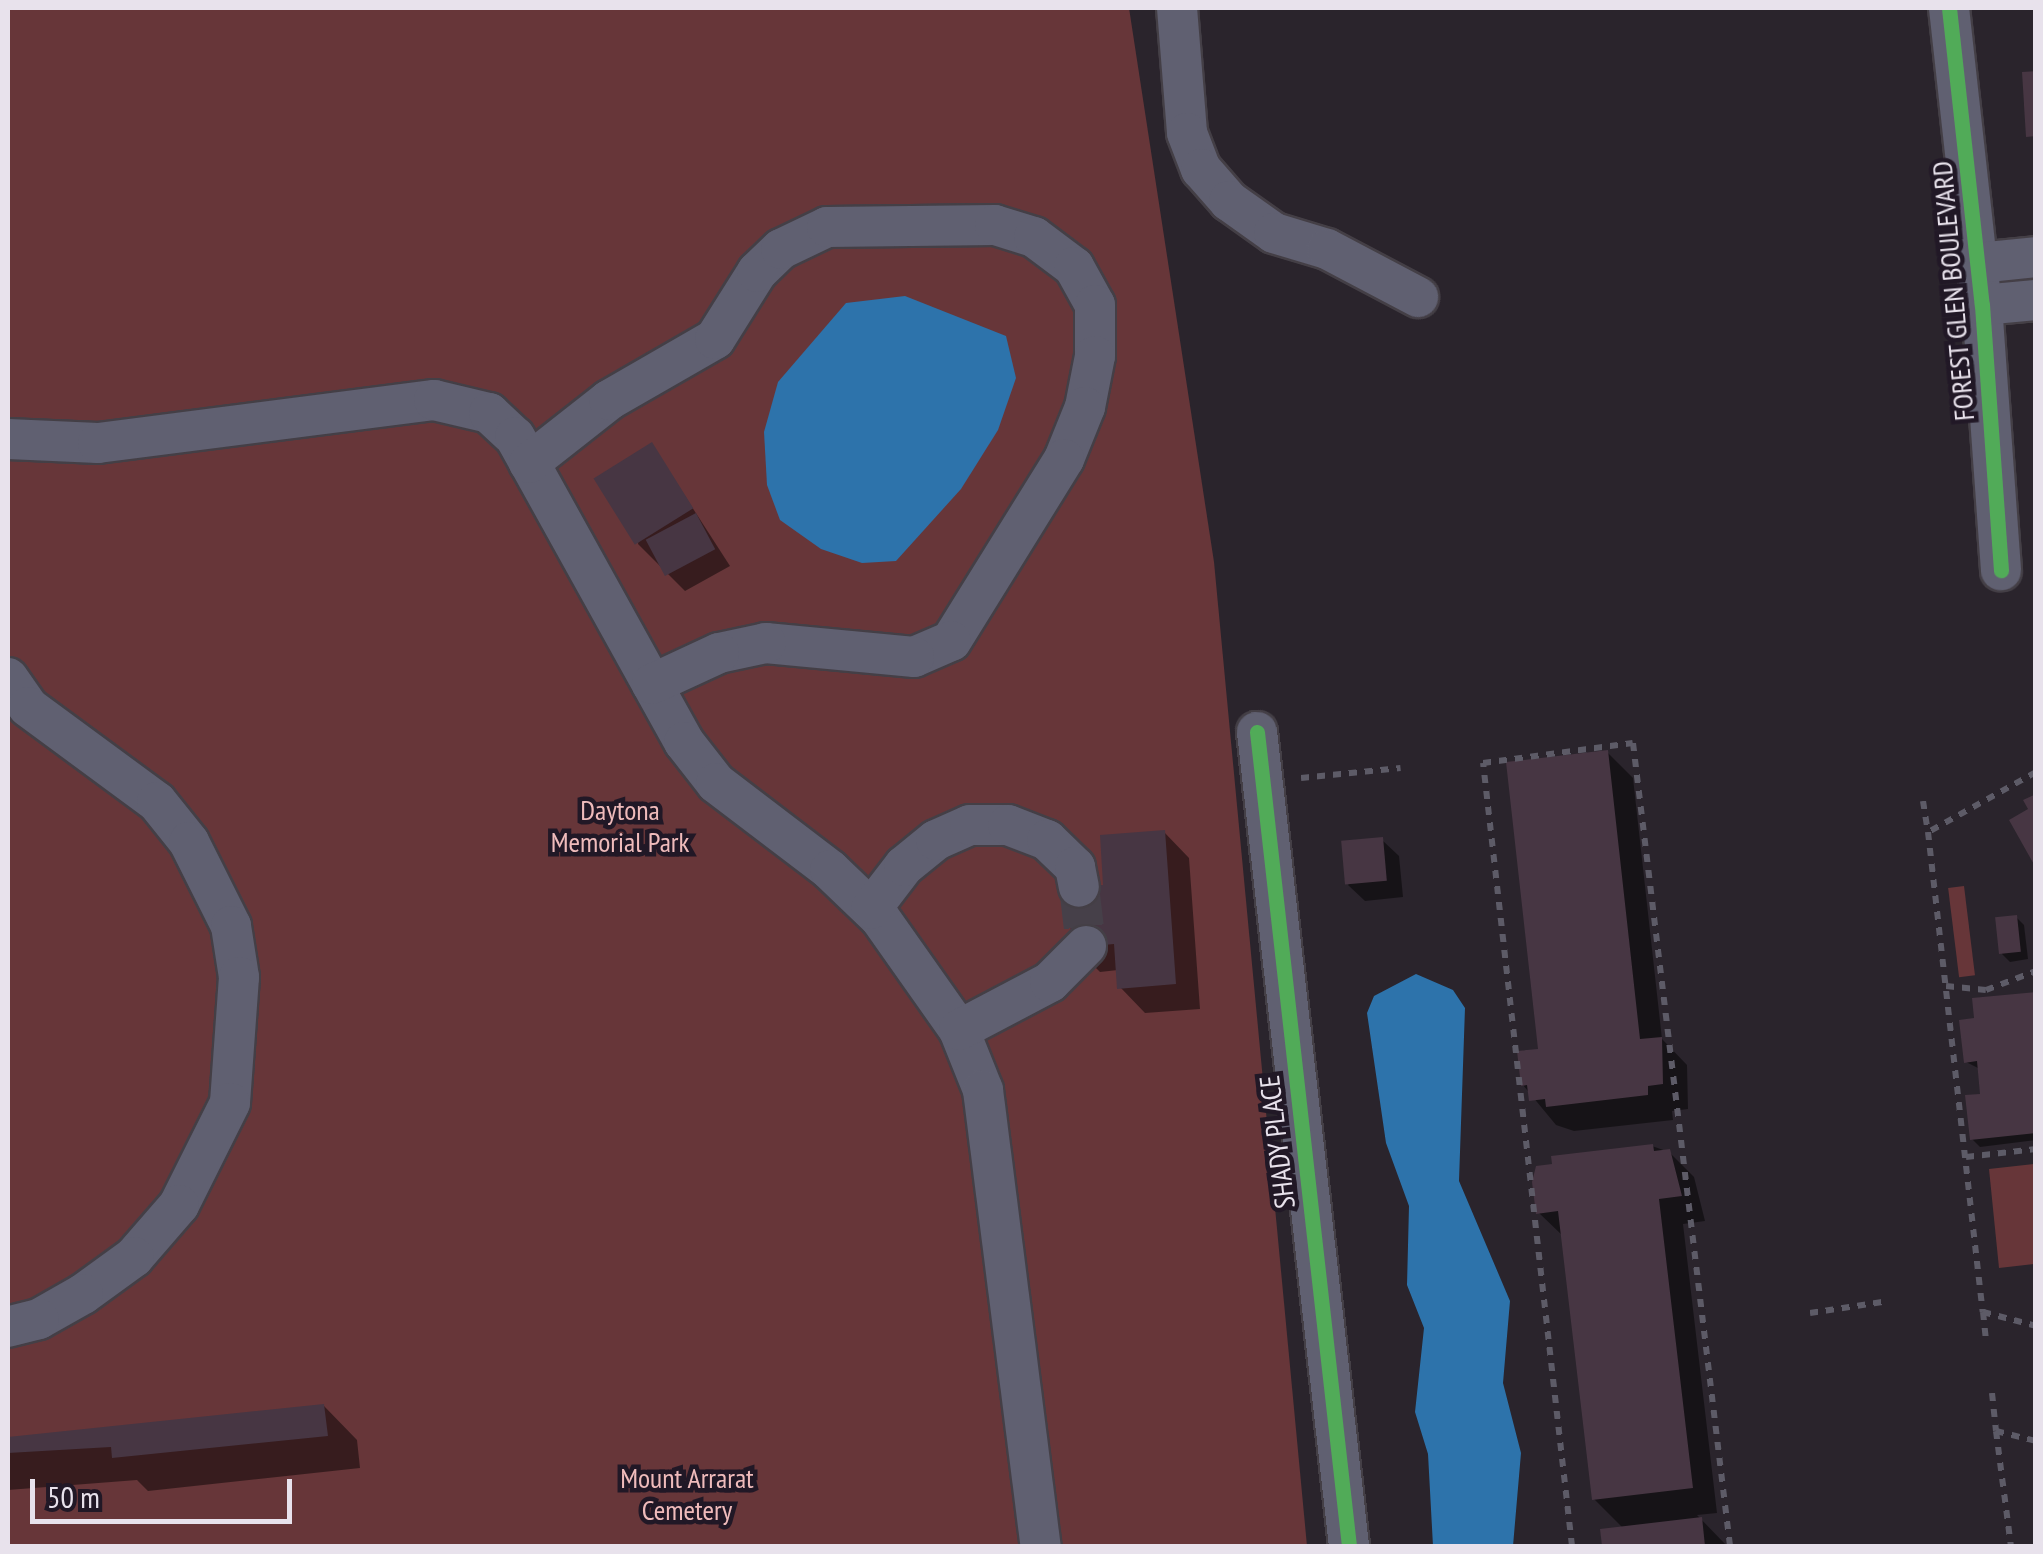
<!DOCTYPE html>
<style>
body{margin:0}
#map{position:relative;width:2043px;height:1554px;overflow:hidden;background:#2a242c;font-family:"PT Sans Narrow",sans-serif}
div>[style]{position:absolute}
.green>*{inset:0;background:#673639;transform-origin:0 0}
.water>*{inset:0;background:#2d73ab}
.shadow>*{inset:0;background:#0007}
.building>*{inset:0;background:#473643;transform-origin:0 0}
.minor-tunnel>*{height:40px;margin-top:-20px;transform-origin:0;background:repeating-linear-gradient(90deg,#464049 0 40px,transparent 0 60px)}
.path>*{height:6px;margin-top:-3px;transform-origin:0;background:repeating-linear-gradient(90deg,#5d5b67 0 8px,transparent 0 16px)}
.roads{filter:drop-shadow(2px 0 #443f46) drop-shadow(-2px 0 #443f46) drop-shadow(0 2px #443f46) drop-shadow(0 -2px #443f46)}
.minor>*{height:40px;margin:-20px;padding:0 20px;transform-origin:20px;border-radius:20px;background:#606071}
.cycleway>*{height:15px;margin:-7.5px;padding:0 7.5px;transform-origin:7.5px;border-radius:7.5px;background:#51ab58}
span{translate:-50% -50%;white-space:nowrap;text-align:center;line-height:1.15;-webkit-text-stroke:9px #211826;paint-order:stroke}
.street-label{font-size:28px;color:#e8e2ec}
.park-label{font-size:28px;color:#efbbbb}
.frame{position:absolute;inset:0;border:10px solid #e8e2ec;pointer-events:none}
.scale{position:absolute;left:30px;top:1479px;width:262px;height:45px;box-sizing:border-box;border:5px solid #e8e2ec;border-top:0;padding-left:12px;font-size:30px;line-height:35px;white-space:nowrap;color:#e8e2ec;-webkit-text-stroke:8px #211826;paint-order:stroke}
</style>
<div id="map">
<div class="green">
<div style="clip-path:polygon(8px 8px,1129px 8px,1214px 562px,1307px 1546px,8px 1546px)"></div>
<div style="left:1964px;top:886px;width:90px;height:16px;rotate:83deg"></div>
<div style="clip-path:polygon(2035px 1164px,2035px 1264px,1999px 1268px,1989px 1169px)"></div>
</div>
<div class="water">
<div style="clip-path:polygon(905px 296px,1006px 336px,1016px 378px,998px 430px,961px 489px,896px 561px,862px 563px,821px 549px,780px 520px,767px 485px,764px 432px,778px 382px,846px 303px)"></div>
<div style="clip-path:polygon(1416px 974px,1453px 990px,1465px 1008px,1459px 1181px,1510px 1301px,1503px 1383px,1521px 1453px,1513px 1546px,1433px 1546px,1428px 1454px,1415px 1412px,1424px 1328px,1407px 1285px,1409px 1206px,1386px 1143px,1367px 1013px,1374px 996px)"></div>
</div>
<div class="shadow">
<div style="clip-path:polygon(652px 445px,730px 566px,685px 591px,638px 544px)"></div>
<div style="clip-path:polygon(1607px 752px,1633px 778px,1662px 1039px,1687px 1065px,1688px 1109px,1672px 1111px,1673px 1120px,1574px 1131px,1556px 1125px,1523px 1085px,1540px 1052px)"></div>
<div style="clip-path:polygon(1164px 832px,1189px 858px,1200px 1009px,1145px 1013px,1120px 987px,1118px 970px,1100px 972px,1074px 946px,1106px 887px)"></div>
<div style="clip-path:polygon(1382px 840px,1399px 856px,1403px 897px,1365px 901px,1348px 885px)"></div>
<div style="clip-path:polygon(2016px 917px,2024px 925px,2028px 959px,2010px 962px,2002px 954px)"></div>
<div style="clip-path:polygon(2036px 994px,2036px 1140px,1980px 1147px,1972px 1139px,1983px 1096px,1980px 1069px,1966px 1062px,1977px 1020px)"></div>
<div style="clip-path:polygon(1652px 1146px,1669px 1152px,1694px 1177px,1705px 1221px,1683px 1224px,1717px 1513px,1697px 1515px,1727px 1546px,1605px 1546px,1603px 1531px,1624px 1529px,1594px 1499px,1564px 1237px,1539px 1213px)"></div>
<div style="clip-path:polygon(324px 1406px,357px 1440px,360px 1468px,148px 1491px,137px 1480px,8px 1490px,8px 1440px)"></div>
</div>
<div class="building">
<div style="clip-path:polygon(2036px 71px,2036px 136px,2026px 137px,2022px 72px)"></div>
<div style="left:652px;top:442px;width:78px;height:69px;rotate:58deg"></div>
<div style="left:696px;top:513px;width:41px;height:57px;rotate:62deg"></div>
<div style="clip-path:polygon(1608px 750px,1640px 1039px,1662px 1037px,1663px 1084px,1648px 1086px,1648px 1095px,1546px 1107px,1545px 1099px,1529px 1101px,1527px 1085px,1521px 1086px,1517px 1051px,1538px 1049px,1506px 762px)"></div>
<div style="clip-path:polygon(2036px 794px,2036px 868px,2009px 820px,2028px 809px,2023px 800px)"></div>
<div style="clip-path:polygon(1165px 830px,1176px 984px,1117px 989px,1114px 944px,1072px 948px,1067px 887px,1103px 885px,1100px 835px)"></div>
<div style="left:1383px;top:837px;width:44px;height:42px;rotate:85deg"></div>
<div style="left:2017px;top:915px;width:37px;height:22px;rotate:84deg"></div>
<div style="clip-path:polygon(2036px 992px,2036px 1133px,1970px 1140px,1965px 1095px,1980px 1094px,1977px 1061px,1964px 1063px,1959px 1020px,1974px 1018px,1972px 998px)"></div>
<div style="clip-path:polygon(1653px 1144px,1654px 1151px,1670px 1149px,1682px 1196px,1659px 1199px,1693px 1488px,1592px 1500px,1558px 1211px,1536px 1214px,1532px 1182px,1536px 1166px,1552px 1164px,1551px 1156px)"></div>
<div style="clip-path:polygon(324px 1404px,328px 1436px,112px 1458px,111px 1447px,8px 1453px,8px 1437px)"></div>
<div style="clip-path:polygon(1702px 1517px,1705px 1546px,1602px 1546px,1600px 1529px)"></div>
</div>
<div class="minor-tunnel">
<div style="left:1079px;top:887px;width:59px;rotate:83.2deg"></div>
</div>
<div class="path">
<div style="left:2036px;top:772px;width:124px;rotate:150.9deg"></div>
<div style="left:1928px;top:832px;width:483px;rotate:83.5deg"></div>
<div style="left:1983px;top:1312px;width:55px;rotate:14.8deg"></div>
<div style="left:1301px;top:778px;width:100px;rotate:-5.7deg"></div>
<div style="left:1923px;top:801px;width:31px;rotate:81deg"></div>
<div style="left:1946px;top:986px;width:40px;rotate:5.7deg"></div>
<div style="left:1986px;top:990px;width:53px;rotate:-20.8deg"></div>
<div style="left:1966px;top:1157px;width:70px;rotate:-6.5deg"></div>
<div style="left:1983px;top:1312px;width:29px;rotate:84deg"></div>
<div style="left:1810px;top:1313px;width:73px;rotate:-8.7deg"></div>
<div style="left:1992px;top:1393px;width:38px;rotate:84deg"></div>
<div style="left:1996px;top:1431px;width:41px;rotate:14deg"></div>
<div style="left:1996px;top:1431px;width:116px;rotate:82.6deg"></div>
<div style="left:1572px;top:1546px;width:788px;rotate:-96.48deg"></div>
<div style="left:1483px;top:763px;width:151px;rotate:-7.6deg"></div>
<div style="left:1633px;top:743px;width:809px;rotate:83.11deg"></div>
</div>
<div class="roads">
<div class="minor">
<div style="left:1177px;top:8px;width:125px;rotate:85.4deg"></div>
<div style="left:1187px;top:133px;width:39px;rotate:69deg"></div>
<div style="left:1201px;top:169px;width:43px;rotate:48.8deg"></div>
<div style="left:1229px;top:201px;width:55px;rotate:35.4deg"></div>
<div style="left:1274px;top:233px;width:55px;rotate:16.8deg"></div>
<div style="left:1327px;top:249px;width:103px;rotate:27.8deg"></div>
<div style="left:1949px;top:8px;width:299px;rotate:83.7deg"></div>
<div style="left:1982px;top:305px;width:266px;rotate:85.9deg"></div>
<div style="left:1978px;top:263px;width:58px;rotate:-5.9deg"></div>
<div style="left:1982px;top:305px;width:54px;rotate:-5.3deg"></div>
<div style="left:8px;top:439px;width:90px;rotate:2.5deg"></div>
<div style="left:98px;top:443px;width:339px;rotate:-7.3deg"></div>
<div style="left:434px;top:400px;width:57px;rotate:13.3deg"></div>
<div style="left:489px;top:413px;width:35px;rotate:43deg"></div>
<div style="left:515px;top:437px;width:349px;rotate:61deg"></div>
<div style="left:684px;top:742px;width:52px;rotate:52deg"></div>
<div style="left:716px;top:783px;width:143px;rotate:37.3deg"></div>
<div style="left:830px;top:870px;width:69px;rotate:43.8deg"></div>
<div style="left:880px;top:918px;width:137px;rotate:54.8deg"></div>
<div style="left:959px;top:1030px;width:65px;rotate:68.2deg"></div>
<div style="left:983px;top:1090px;width:460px;rotate:82.8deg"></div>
<div style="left:529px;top:463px;width:102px;rotate:-38.2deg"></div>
<div style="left:609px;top:400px;width:122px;rotate:-29.9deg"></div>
<div style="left:715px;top:339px;width:79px;rotate:-57.9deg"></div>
<div style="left:757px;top:272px;width:33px;rotate:-44deg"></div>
<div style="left:781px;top:249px;width:51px;rotate:-25.6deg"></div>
<div style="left:827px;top:227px;width:168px;rotate:-0.7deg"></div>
<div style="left:995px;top:225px;width:41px;rotate:17.1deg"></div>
<div style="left:1034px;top:237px;width:50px;rotate:36.9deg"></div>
<div style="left:1074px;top:267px;width:43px;rotate:61.1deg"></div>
<div style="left:1095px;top:305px;width:51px;rotate:90deg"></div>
<div style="left:1095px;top:356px;width:52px;rotate:101.1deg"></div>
<div style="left:1085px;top:407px;width:56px;rotate:112deg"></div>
<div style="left:1064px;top:459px;width:214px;rotate:121.8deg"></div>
<div style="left:951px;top:641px;width:40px;rotate:156.6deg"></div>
<div style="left:914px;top:657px;width:149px;rotate:-174.6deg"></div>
<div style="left:766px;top:643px;width:48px;rotate:168deg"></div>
<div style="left:719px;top:653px;width:74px;rotate:155.2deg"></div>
<div style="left:8px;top:678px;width:35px;rotate:55deg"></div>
<div style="left:28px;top:707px;width:160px;rotate:36.4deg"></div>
<div style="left:157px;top:802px;width:51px;rotate:51.3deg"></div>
<div style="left:189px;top:842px;width:94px;rotate:63.4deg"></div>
<div style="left:231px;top:926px;width:52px;rotate:81.1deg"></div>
<div style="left:239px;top:977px;width:126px;rotate:94.1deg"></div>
<div style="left:230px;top:1103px;width:114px;rotate:116.6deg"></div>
<div style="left:179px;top:1205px;width:69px;rotate:130.9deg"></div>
<div style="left:134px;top:1257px;width:63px;rotate:144deg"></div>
<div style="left:83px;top:1294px;width:51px;rotate:150.4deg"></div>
<div style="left:39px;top:1319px;width:32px;rotate:166deg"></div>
<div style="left:1257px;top:732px;width:819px;rotate:83.55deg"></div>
<div style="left:871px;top:909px;width:54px;rotate:-52.5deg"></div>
<div style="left:904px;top:866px;width:41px;rotate:-39.1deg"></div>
<div style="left:936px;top:840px;width:37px;rotate:-24deg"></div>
<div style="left:970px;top:825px;width:38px"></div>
<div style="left:1008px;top:825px;width:42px;rotate:21deg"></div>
<div style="left:1047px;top:840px;width:39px;rotate:44deg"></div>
<div style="left:1075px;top:867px;width:20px;rotate:79deg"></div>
<div style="left:959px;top:1030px;width:103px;rotate:-27.8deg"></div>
<div style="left:1050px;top:982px;width:51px;rotate:-45deg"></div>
</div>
</div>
<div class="cycleway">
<div style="left:1949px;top:8px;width:299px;rotate:83.7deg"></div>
<div style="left:1982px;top:305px;width:266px;rotate:85.9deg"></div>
<div style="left:1257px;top:732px;width:819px;rotate:83.55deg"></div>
</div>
<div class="street-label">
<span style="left:1953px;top:291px;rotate:-95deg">FOREST GLEN BOULEVARD</span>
<span style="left:1277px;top:1142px;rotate:-97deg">SHADY PLACE</span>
</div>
<div class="park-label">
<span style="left:620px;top:826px">Daytona<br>Memorial Park</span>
<span style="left:687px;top:1494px">Mount Arrarat<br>Cemetery</span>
</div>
<div class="frame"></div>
<div class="scale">50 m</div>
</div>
